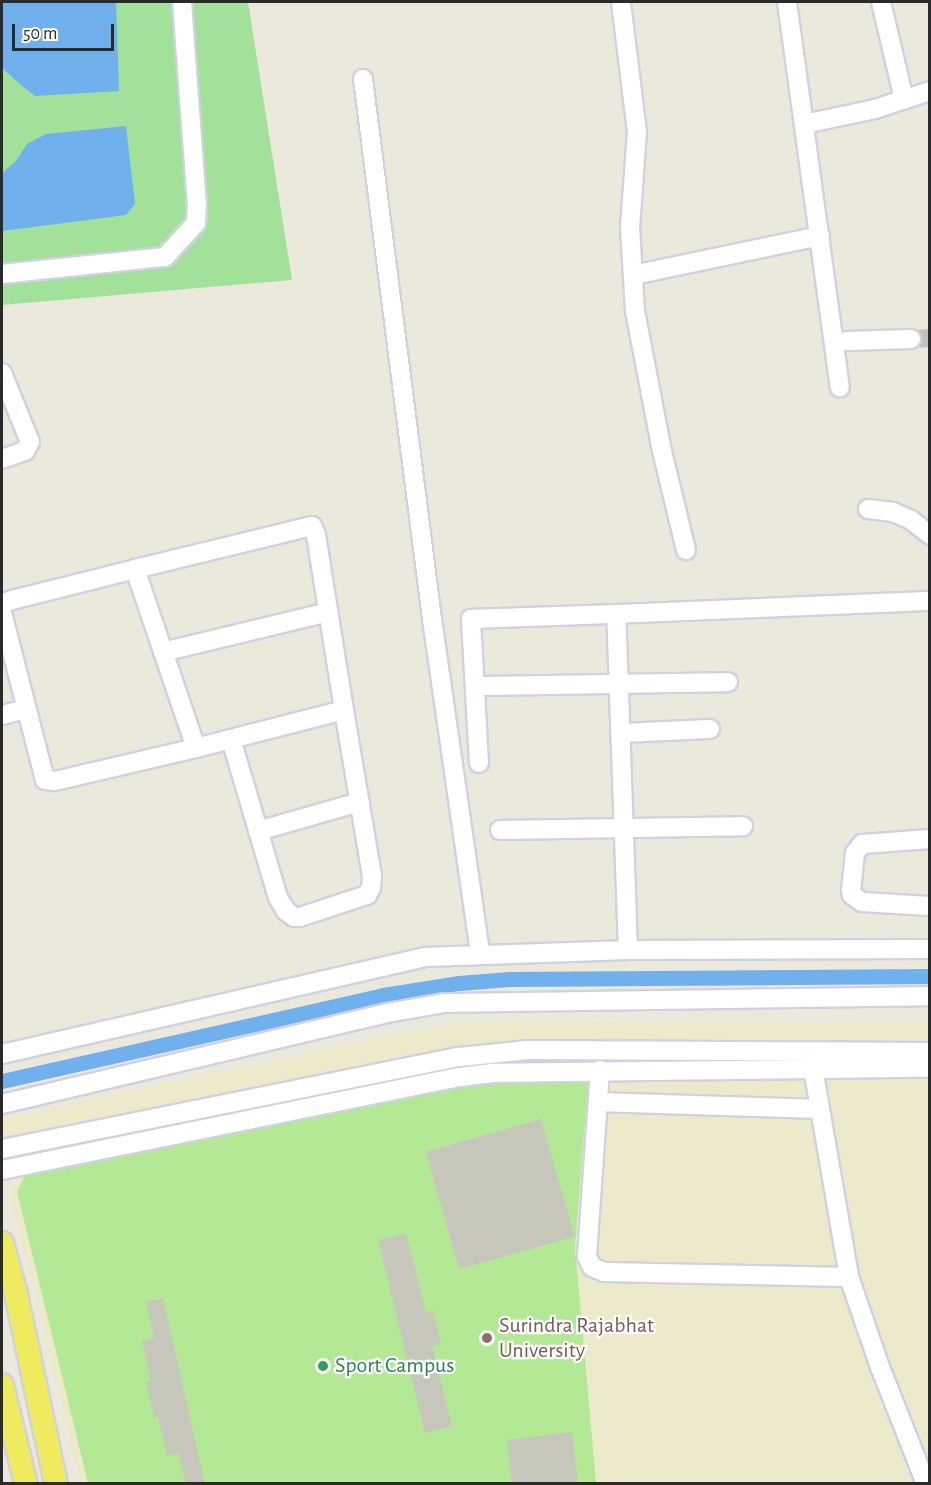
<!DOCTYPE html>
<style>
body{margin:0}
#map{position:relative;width:931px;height:1485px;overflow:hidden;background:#ebe8dc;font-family:"Alegreya Sans",sans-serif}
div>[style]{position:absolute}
.education>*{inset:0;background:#ede9cb}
.green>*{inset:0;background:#a2e199}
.pitch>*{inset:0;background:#b3e895}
.water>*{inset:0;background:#70b0ec}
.canal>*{height:15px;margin:-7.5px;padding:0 7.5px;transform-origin:7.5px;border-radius:7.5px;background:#70b0ec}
.building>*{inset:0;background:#c7c6ba;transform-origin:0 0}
.minor-tunnel>*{height:18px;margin-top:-9px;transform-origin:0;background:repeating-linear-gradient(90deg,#c4c2b8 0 18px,transparent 0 27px)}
.roads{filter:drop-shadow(2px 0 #d1d1e2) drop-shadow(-2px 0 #d1d1e2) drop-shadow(0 2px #d1d1e2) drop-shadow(0 -2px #d1d1e2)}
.minor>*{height:18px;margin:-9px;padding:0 9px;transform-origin:9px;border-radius:9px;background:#fff}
.major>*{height:22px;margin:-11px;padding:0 11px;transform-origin:11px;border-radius:11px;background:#eeeb5e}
.dots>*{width:16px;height:16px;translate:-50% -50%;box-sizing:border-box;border:3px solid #fff;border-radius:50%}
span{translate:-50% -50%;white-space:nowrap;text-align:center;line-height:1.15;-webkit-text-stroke:4.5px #fff;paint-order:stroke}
.education-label{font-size:22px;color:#785e54}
.left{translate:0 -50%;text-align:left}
.leisure-label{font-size:22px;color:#27864d}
.frame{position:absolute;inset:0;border:3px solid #2a2a2a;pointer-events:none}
.scale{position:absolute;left:12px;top:24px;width:102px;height:27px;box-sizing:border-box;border:3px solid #2a2a2a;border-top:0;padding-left:8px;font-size:18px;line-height:21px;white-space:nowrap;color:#2a2a2a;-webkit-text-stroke:4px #fff;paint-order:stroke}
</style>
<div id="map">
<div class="education">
<div style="clip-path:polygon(472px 1023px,929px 1024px,929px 1483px,81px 1483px,10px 1192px,19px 1177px,10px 1139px,2px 1132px,2px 1119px,398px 1034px)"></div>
</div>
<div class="green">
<div style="clip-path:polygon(2px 2px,248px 2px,292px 280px,2px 305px)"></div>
</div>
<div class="pitch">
<div style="clip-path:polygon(588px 1082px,575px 1248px,596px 1483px,88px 1483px,17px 1192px,25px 1175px,477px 1084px)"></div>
</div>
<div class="water">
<div style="clip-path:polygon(2px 2px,116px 2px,119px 91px,35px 96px,21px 85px,2px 68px)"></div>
<div style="clip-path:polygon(126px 126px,135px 204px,126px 215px,2px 231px,2px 173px,16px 161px,27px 144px,46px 134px)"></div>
</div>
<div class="canal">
<div style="left:2px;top:1081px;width:391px;rotate:-12.7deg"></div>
<div style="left:383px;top:995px;width:77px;rotate:-9deg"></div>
<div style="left:459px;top:983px;width:51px;rotate:-4.5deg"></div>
<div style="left:510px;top:979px;width:420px;rotate:-0.4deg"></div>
</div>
<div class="building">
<div style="left:541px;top:1119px;width:122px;height:120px;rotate:74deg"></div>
<div style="clip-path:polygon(406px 1233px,426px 1313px,433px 1311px,441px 1344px,432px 1346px,452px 1426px,425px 1433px,378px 1240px)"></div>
<div style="clip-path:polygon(163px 1298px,205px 1484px,186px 1484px,179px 1453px,167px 1456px,158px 1417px,154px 1418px,146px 1382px,151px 1381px,142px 1341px,154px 1338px,146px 1302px)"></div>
<div style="clip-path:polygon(572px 1432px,578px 1484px,512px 1484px,507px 1440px)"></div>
</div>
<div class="minor-tunnel">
<div style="left:911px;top:339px;width:19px;rotate:-3deg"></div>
</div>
<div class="roads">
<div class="minor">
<div style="left:621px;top:2px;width:131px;rotate:83deg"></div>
<div style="left:637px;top:132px;width:95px;rotate:94.2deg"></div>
<div style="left:630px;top:227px;width:84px;rotate:86.6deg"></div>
<div style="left:635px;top:311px;width:143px;rotate:79.1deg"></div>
<div style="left:662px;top:451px;width:102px;rotate:76.4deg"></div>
<div style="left:787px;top:2px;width:389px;rotate:82.2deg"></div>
<div style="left:881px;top:2px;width:100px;rotate:76.7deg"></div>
<div style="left:363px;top:79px;width:544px;rotate:82.72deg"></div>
<div style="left:432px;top:619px;width:337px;rotate:81.8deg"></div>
<div style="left:804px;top:124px;width:73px;rotate:-11.9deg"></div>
<div style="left:875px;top:109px;width:58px;rotate:-18.1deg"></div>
<div style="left:2px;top:274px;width:164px;rotate:-6deg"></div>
<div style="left:165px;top:257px;width:46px;rotate:-47.6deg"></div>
<div style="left:196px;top:223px;width:17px;rotate:-87deg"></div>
<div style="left:197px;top:206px;width:205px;rotate:-94.2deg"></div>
<div style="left:633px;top:275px;width:191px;rotate:-11.8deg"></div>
<div style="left:847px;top:341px;width:64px;rotate:-1.8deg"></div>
<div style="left:2px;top:373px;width:74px;rotate:67.9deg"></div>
<div style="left:30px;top:442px;width:10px;rotate:119deg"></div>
<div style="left:25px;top:451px;width:24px;rotate:161deg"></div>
<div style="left:868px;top:509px;width:25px;rotate:7deg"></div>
<div style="left:893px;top:512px;width:20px;rotate:24deg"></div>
<div style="left:911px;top:520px;width:24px;rotate:38deg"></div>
<div style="left:135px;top:569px;width:182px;rotate:-13.7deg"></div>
<div style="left:312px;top:526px;width:10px;rotate:66deg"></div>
<div style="left:316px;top:535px;width:177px;rotate:80.9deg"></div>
<div style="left:344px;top:710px;width:153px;rotate:165.6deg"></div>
<div style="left:2px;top:608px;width:5px;rotate:-79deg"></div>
<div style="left:3px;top:603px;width:9px;rotate:-18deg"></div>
<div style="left:12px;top:600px;width:127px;rotate:-14.1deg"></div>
<div style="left:135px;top:569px;width:189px;rotate:71.2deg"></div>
<div style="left:196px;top:748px;width:145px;rotate:166.8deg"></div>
<div style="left:55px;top:781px;width:10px;rotate:-174deg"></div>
<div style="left:45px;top:780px;width:172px;rotate:-104.4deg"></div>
<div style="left:163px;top:652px;width:170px;rotate:-13.6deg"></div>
<div style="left:475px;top:686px;width:253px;rotate:-0.9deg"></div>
<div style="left:2px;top:715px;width:25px;rotate:-14deg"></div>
<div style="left:621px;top:733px;width:89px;rotate:-2.6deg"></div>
<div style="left:231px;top:739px;width:166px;rotate:73.5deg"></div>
<div style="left:278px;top:898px;width:15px;rotate:58deg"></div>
<div style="left:286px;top:911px;width:10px;rotate:37deg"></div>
<div style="left:294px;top:917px;width:6px"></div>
<div style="left:300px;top:917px;width:71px;rotate:-18.2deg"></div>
<div style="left:367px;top:895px;width:8px;rotate:-60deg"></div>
<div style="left:371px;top:888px;width:12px;rotate:-85deg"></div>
<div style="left:372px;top:876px;width:168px;rotate:-99.6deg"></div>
<div style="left:479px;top:763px;width:144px;rotate:-93.2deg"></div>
<div style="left:471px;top:619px;width:145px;rotate:-2deg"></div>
<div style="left:500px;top:830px;width:243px;rotate:-0.9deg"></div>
<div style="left:258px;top:831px;width:106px;rotate:-15.9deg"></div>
<div style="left:930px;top:839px;width:68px;rotate:175.8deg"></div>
<div style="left:862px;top:844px;width:11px;rotate:128deg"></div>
<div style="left:855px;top:853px;width:37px;rotate:96deg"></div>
<div style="left:851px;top:890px;width:5px;rotate:79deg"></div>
<div style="left:852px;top:895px;width:12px;rotate:35deg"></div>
<div style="left:862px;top:902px;width:68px;rotate:3.4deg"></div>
<div style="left:628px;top:950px;width:336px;rotate:-92deg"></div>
<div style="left:616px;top:614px;width:314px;rotate:-2.4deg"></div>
<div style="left:2px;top:1054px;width:435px;rotate:-12.9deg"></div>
<div style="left:426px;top:957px;width:202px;rotate:-2deg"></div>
<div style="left:628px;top:950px;width:302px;rotate:-0.2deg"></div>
<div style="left:813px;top:1068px;width:212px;rotate:80.2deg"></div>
<div style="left:849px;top:1277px;width:95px;rotate:71deg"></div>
<div style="left:880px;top:1367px;width:126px;rotate:68.5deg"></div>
<div style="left:600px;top:1070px;width:187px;rotate:94deg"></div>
<div style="left:587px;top:1257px;width:11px;rotate:63deg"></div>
<div style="left:592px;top:1267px;width:13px;rotate:23deg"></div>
<div style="left:604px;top:1272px;width:245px;rotate:1.2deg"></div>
<div style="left:598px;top:1102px;width:222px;rotate:1.8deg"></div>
<div style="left:2px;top:1104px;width:396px;rotate:-13.3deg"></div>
<div style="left:387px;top:1013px;width:59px;rotate:-9.8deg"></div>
<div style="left:445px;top:1003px;width:485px;rotate:-0.8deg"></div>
<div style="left:2px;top:1149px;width:467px;rotate:-11.4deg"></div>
<div style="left:460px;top:1057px;width:68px;rotate:-5.9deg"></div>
<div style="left:528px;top:1050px;width:402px;rotate:0.3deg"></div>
<div style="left:2px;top:1170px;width:467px;rotate:-11.5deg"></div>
<div style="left:460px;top:1077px;width:31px;rotate:-7deg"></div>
<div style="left:491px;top:1073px;width:439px;rotate:-0.7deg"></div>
</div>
<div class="major">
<div style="left:2px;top:1243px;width:53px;rotate:74.6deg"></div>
<div style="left:16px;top:1294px;width:194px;rotate:78.1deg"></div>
<div style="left:2px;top:1385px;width:102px;rotate:76.4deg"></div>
</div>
</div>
<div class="dots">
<div style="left:487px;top:1338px;background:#8d6e63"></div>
<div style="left:323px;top:1366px;background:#2e9e5b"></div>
</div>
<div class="education-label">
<span class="left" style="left:499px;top:1338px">Surindra Rajabhat<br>University</span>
</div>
<div class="leisure-label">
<span class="left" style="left:335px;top:1366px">Sport Campus</span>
</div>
<div class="frame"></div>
<div class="scale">50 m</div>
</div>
